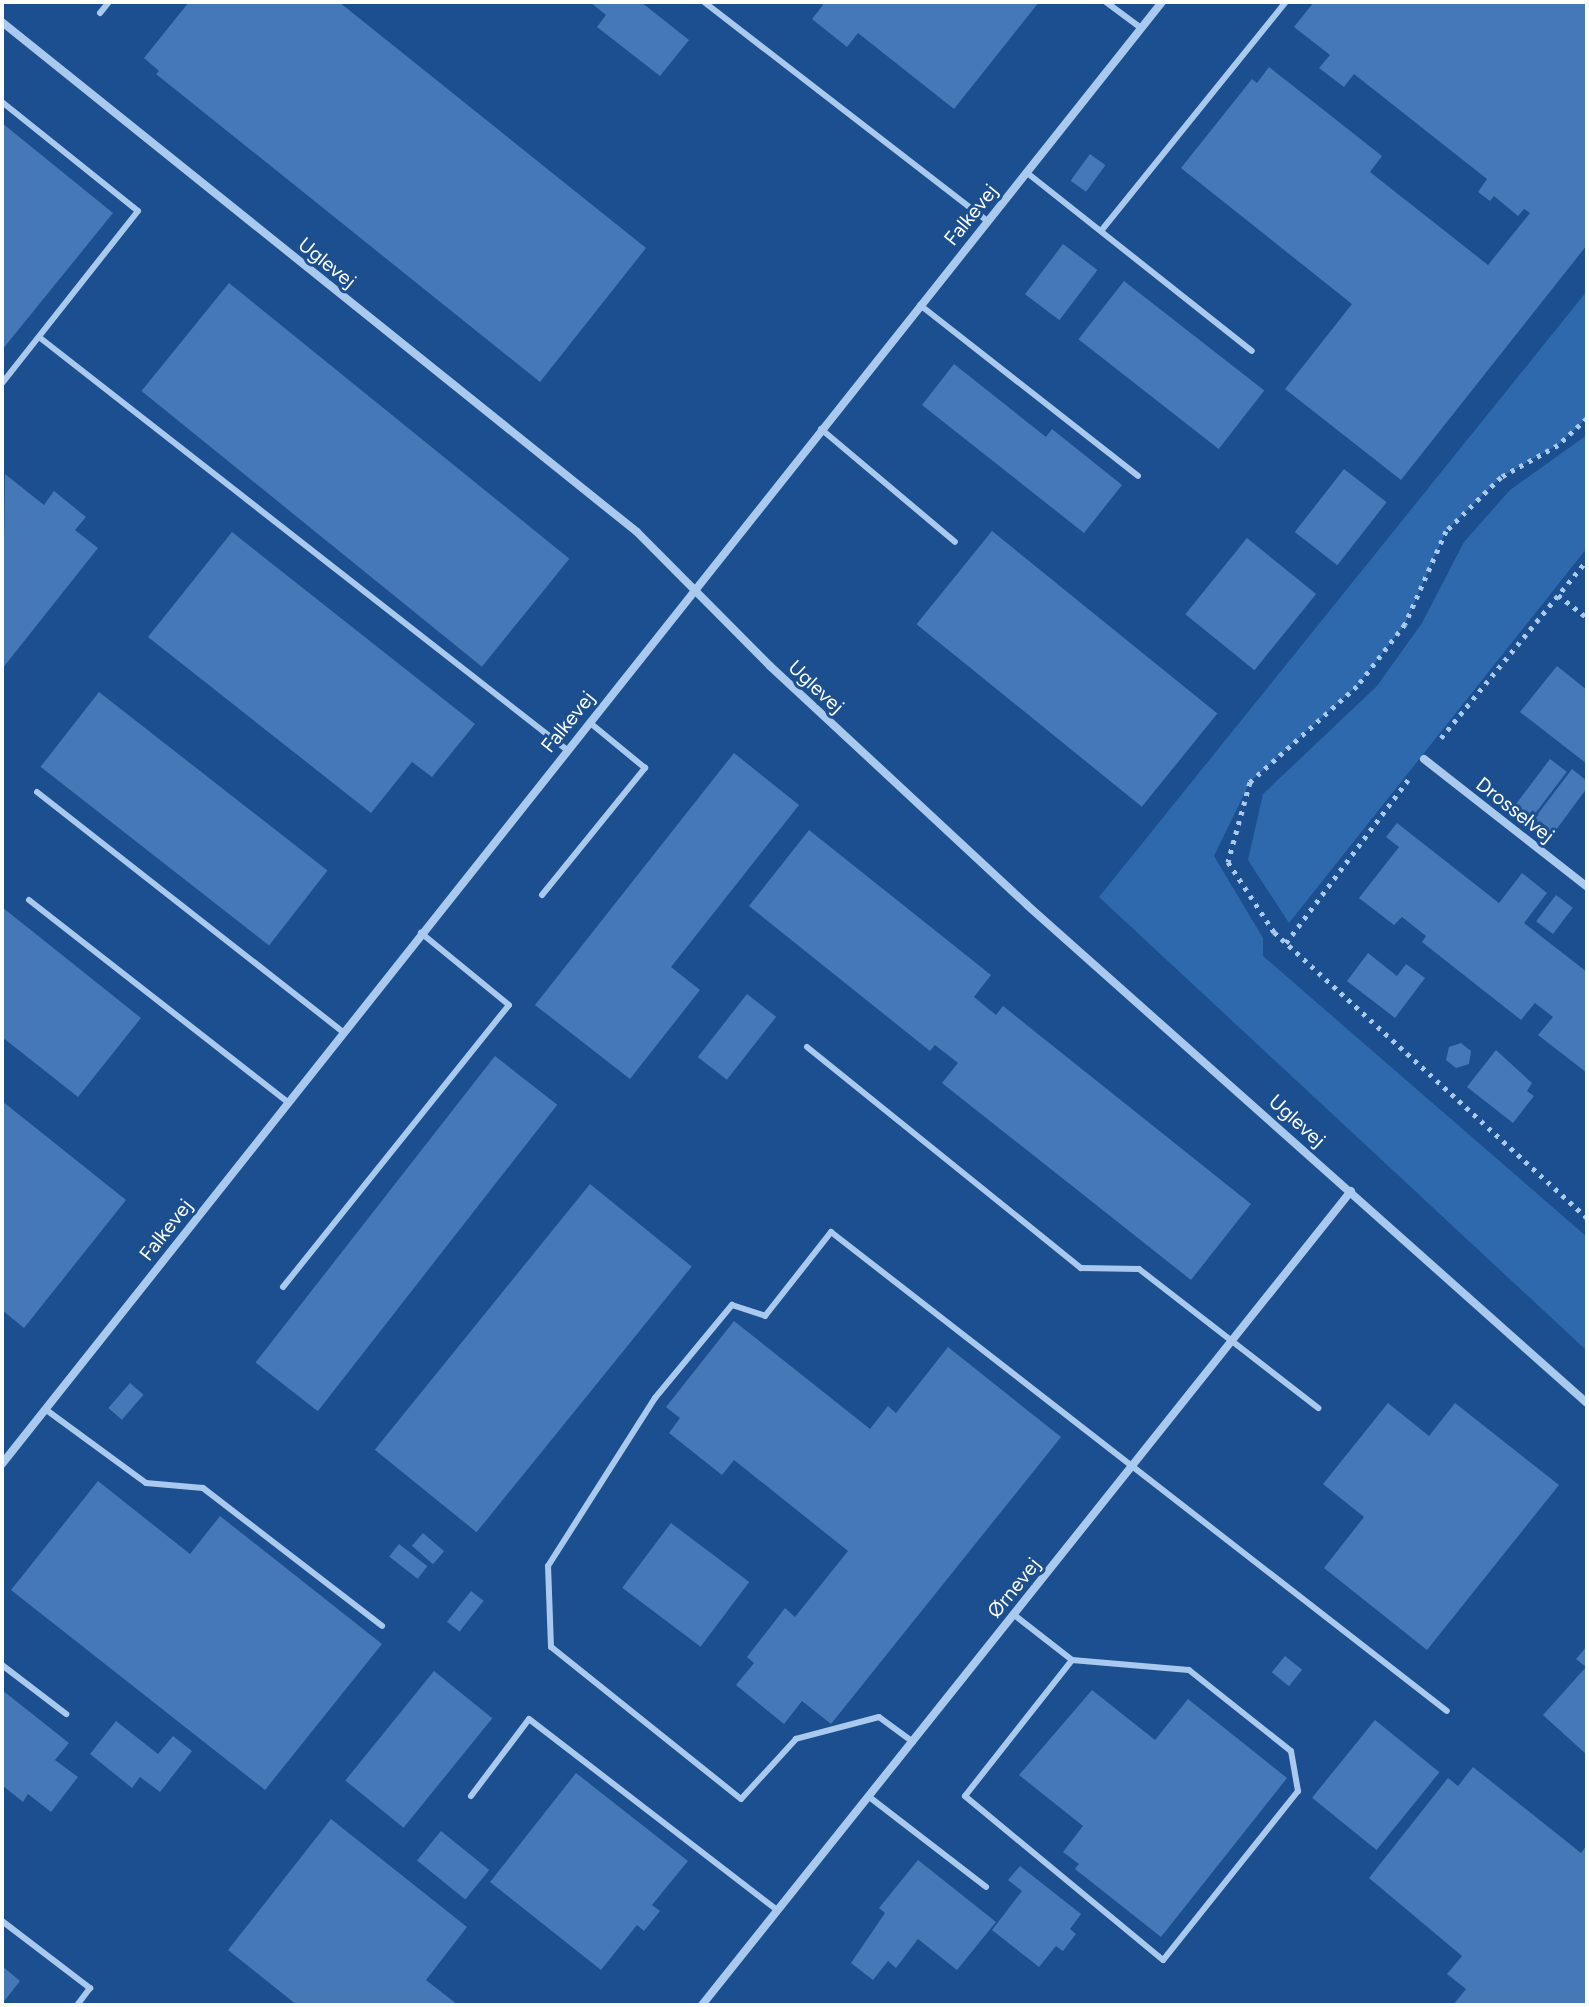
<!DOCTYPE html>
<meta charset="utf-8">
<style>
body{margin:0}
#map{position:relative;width:1589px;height:2007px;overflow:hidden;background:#1b4f8f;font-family:Figtree,sans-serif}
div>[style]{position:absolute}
.green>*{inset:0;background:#2e69ad}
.building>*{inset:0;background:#4478b7;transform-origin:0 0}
.path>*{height:5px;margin-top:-2.5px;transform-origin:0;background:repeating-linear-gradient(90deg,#a9c9ee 0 4px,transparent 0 10px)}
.lane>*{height:6px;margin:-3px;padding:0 3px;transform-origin:3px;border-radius:3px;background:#a9c9ee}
.street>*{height:8px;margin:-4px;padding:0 4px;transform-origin:4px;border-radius:4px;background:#a9c9ee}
span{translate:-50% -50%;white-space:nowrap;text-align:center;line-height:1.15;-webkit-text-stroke:6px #1b4f8f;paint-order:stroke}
.street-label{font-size:20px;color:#fff}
.frame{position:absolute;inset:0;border:4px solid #fff;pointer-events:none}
</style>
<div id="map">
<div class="green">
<div style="clip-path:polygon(1587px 291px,1587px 418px,1558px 445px,1501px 477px,1446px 531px,1405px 624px,1357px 686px,1250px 782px,1214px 856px,1263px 938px,1263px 956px,1587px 1237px,1586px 1350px,1099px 897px)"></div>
<div style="clip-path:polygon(1587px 435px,1587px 548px,1289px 923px,1248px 860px,1263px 794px,1377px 686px,1422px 623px,1464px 542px,1510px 490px)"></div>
</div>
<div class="building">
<div style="clip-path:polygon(189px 2px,339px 2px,646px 248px,540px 382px,156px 74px,159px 71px,144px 58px)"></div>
<div style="clip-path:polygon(590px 2px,641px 2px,689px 40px,660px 76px,597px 27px,606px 15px)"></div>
<div style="clip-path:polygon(819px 2px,1039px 2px,954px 109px,858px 33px,847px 47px,812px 19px,823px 5px)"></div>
<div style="clip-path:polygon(1314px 2px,1587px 2px,1587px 245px,1401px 480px,1285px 389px,1352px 304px,1181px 168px,1252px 79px,1257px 83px,1269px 67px,1382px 156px,1370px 172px,1488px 265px,1530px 213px,1524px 209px,1518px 216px,1494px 196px,1490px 201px,1478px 192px,1487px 179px,1354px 74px,1344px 87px,1319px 68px,1330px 55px,1294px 27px)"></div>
<div style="clip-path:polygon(2px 123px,113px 213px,2px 350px)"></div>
<div style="left:1090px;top:154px;width:19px;height:33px;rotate:36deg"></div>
<div style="left:1063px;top:244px;width:43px;height:63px;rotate:37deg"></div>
<div style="left:1124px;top:281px;width:178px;height:74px;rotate:38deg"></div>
<div style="left:229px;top:283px;width:438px;height:139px;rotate:39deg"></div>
<div style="clip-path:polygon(954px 364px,1046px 437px,1052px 429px,1122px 485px,1084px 533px,922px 405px)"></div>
<div style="left:1344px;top:469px;width:54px;height:80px;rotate:38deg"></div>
<div style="clip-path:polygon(5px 474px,44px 505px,54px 491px,86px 517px,75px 530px,98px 548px,2px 669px)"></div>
<div style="left:992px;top:531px;width:290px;height:120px;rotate:39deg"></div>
<div style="clip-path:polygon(232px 532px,475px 724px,432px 777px,412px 762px,371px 813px,148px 637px)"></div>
<div style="left:1247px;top:538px;width:89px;height:98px;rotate:39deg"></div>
<div style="clip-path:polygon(1557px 666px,1587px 690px,1587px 764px,1520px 712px)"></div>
<div style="left:99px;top:692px;width:290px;height:95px;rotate:38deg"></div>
<div style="clip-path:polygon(734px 753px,799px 805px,671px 967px,700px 990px,630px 1079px,535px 1005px)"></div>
<div style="left:1550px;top:759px;width:21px;height:58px;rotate:37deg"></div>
<div style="clip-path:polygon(1572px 769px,1587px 781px,1587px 788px,1553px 834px,1534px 819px)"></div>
<div style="clip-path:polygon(1397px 823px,1499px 903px,1522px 873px,1547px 893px,1524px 923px,1587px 972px,1587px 1073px,1538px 1035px,1553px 1017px,1535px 1003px,1521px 1020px,1422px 942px,1426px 936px,1402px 917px,1394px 925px,1359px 898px,1399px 847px,1386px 837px)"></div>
<div style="clip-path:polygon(809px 830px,991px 975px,974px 997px,996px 1015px,1003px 1006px,1251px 1204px,1191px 1280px,942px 1083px,958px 1063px,935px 1045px,930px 1051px,749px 906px)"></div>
<div style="left:1556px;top:895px;width:21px;height:33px;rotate:37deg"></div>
<div style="clip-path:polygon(2px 907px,141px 1018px,78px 1097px,2px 1037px)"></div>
<div style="clip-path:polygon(1368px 953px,1397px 976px,1406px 964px,1425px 978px,1395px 1018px,1347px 981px)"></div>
<div style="left:747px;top:994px;width:37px;height:80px;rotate:38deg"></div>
<div style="clip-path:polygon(1461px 1043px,1471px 1051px,1469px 1064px,1456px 1068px,1446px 1060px,1449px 1047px)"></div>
<div style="clip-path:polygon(1496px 1050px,1532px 1083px,1527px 1091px,1534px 1096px,1513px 1123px,1467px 1087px)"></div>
<div style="left:495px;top:1056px;width:79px;height:389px;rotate:38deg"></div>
<div style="clip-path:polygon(2px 1101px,126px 1200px,24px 1328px,2px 1310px)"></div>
<div style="left:590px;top:1184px;width:131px;height:342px;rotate:39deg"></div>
<div style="clip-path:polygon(734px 1321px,870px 1429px,888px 1406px,896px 1413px,948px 1347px,1061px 1437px,831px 1724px,802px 1701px,784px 1724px,736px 1685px,754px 1663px,747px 1657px,785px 1608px,795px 1617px,848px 1551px,734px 1460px,722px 1475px,669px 1433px,680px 1418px,666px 1407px)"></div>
<div style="left:130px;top:1383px;width:18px;height:33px;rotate:41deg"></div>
<div style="clip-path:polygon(1388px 1403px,1429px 1436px,1455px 1403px,1559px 1485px,1427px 1650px,1324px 1568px,1364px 1517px,1323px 1484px)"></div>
<div style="clip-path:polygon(98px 1481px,190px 1554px,220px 1516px,382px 1644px,265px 1790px,11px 1590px)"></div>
<div style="left:671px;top:1523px;width:98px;height:81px;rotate:37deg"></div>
<div style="left:423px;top:1533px;width:28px;height:17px;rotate:41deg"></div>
<div style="left:399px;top:1544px;width:36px;height:16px;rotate:38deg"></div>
<div style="left:471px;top:1591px;width:16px;height:39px;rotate:38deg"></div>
<div style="clip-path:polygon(1587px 1646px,1587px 1755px,1543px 1715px,1586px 1667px,1576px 1659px)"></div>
<div style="left:1285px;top:1656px;width:22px;height:21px;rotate:39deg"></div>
<div style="left:434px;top:1671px;width:75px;height:141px;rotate:39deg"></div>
<div style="clip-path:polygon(2px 1690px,69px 1743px,55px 1760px,78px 1777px,51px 1812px,28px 1794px,23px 1802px,2px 1785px)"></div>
<div style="clip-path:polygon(1092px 1690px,1155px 1740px,1188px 1699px,1287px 1778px,1161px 1937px,1075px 1869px,1079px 1864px,1063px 1852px,1083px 1826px,1019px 1775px)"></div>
<div style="left:1375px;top:1720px;width:83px;height:100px;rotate:39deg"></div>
<div style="clip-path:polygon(116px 1721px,158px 1754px,173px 1736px,192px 1751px,160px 1792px,140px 1777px,132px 1788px,90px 1754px)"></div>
<div style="clip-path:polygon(1473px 1767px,1581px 1853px,1587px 1845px,1587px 2005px,1453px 2005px,1466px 1989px,1447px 1974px,1462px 1956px,1369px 1878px,1448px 1778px,1458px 1786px)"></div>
<div style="clip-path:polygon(576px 1773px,688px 1861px,652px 1905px,660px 1911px,644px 1931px,637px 1925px,601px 1970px,490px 1882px)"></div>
<div style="clip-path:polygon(331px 1819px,467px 1927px,426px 1980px,458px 2005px,297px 2005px,228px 1950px)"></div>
<div style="left:441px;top:1831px;width:62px;height:38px;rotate:39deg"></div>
<div style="clip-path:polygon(918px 1860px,996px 1922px,957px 1970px,918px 1939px,896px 1968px,888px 1961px,873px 1980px,851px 1963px,885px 1913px,879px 1908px)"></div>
<div style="clip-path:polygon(1020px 1866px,1081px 1914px,1070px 1929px,1076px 1934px,1063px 1951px,1056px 1946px,1039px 1967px,992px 1930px,1022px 1891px,1008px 1880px)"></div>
<div style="clip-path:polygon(2px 1966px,20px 1981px,2px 2004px)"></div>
</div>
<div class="path">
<div style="left:1587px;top:418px;width:40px;rotate:137deg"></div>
<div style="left:1558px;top:445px;width:65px;rotate:150.7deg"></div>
<div style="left:1501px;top:477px;width:77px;rotate:135.5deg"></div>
<div style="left:1446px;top:531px;width:102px;rotate:113.8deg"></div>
<div style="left:1405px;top:624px;width:78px;rotate:127.7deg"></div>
<div style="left:1357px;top:686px;width:144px;rotate:138.1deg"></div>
<div style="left:1250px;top:782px;width:83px;rotate:105.4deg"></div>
<div style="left:1228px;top:862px;width:84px;rotate:56.7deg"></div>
<div style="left:1274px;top:932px;width:424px;rotate:42.4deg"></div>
<div style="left:1558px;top:595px;width:37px;rotate:38deg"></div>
<div style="left:1441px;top:738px;width:230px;rotate:-50.6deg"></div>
<div style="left:1286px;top:943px;width:204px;rotate:-53.2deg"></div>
</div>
<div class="lane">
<div style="left:704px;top:2px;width:358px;rotate:37.7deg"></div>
<div style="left:1106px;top:2px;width:44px;rotate:36.6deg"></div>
<div style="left:100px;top:13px;width:14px;rotate:-51deg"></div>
<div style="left:2px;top:102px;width:174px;rotate:38.7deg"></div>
<div style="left:138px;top:211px;width:219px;rotate:128.3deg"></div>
<div style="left:1026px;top:172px;width:288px;rotate:38.4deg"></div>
<div style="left:1101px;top:231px;width:294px;rotate:-51.1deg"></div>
<div style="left:920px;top:305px;width:277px;rotate:38.1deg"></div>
<div style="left:39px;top:337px;width:669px;rotate:38.02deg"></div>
<div style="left:821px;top:429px;width:175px;rotate:40.1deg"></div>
<div style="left:37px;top:792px;width:389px;rotate:38.1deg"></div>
<div style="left:542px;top:895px;width:164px;rotate:-51deg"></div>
<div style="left:645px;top:768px;width:72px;rotate:-140.6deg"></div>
<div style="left:29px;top:900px;width:328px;rotate:38deg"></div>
<div style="left:807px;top:1047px;width:352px;rotate:38.9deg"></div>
<div style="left:1081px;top:1268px;width:58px;rotate:1deg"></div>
<div style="left:1139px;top:1269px;width:227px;rotate:37.8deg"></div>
<div style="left:283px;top:1287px;width:361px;rotate:-51.3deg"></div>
<div style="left:509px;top:1005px;width:114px;rotate:-140.7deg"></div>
<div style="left:45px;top:1409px;width:125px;rotate:36.2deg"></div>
<div style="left:146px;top:1483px;width:57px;rotate:5deg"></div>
<div style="left:203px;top:1488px;width:226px;rotate:37.6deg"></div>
<div style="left:1013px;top:1614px;width:75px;rotate:37.9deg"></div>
<div style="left:1072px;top:1660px;width:117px;rotate:4.9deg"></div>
<div style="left:1189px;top:1670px;width:130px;rotate:38.5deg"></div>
<div style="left:1291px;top:1751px;width:41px;rotate:80.1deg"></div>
<div style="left:1298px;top:1791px;width:216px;rotate:128.6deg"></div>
<div style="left:1163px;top:1960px;width:257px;rotate:-140.4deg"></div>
<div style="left:965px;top:1796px;width:173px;rotate:-51.8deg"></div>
<div style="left:2px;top:1665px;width:81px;rotate:37.4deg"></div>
<div style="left:913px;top:1742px;width:42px;rotate:-143.7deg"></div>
<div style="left:879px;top:1717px;width:86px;rotate:165.2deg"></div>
<div style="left:796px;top:1739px;width:81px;rotate:132.5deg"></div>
<div style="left:741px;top:1799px;width:243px;rotate:-141.3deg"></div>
<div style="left:551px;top:1647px;width:81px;rotate:-92.1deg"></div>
<div style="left:548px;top:1566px;width:199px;rotate:-57.5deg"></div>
<div style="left:655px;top:1398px;width:121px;rotate:-50.4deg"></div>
<div style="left:732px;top:1305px;width:35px;rotate:18deg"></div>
<div style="left:765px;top:1316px;width:107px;rotate:-51.8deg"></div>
<div style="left:831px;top:1232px;width:780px;rotate:37.87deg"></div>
<div style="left:471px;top:1796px;width:96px;rotate:-53deg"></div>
<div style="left:529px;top:1719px;width:313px;rotate:37.6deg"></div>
<div style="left:868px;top:1796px;width:149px;rotate:37.6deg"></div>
<div style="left:2px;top:1921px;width:111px;rotate:37.3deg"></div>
<div style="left:90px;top:1988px;width:21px;rotate:127deg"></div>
</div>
<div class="street">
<div style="left:2px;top:22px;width:814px;rotate:38.77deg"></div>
<div style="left:637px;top:532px;width:189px;rotate:45.2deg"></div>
<div style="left:770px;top:666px;width:351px;rotate:42.9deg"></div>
<div style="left:1027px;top:905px;width:749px;rotate:41.65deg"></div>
<div style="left:1424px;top:759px;width:207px;rotate:38.1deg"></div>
<div style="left:2px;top:1464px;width:1866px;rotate:-51.57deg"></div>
<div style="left:702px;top:2005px;width:1041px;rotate:-51.43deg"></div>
</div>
<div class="street-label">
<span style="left:971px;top:215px;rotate:-51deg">Falkevej</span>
<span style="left:327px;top:263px;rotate:39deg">Uglevej</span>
<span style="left:816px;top:687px;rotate:43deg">Uglevej</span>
<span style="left:568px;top:722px;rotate:-51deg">Falkevej</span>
<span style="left:1515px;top:810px;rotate:38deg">Drosselvej</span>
<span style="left:1297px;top:1121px;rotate:42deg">Uglevej</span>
<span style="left:166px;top:1230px;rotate:-52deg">Falkevej</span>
<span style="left:1014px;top:1588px;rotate:-51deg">Ørnevej</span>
</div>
<div class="frame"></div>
</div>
